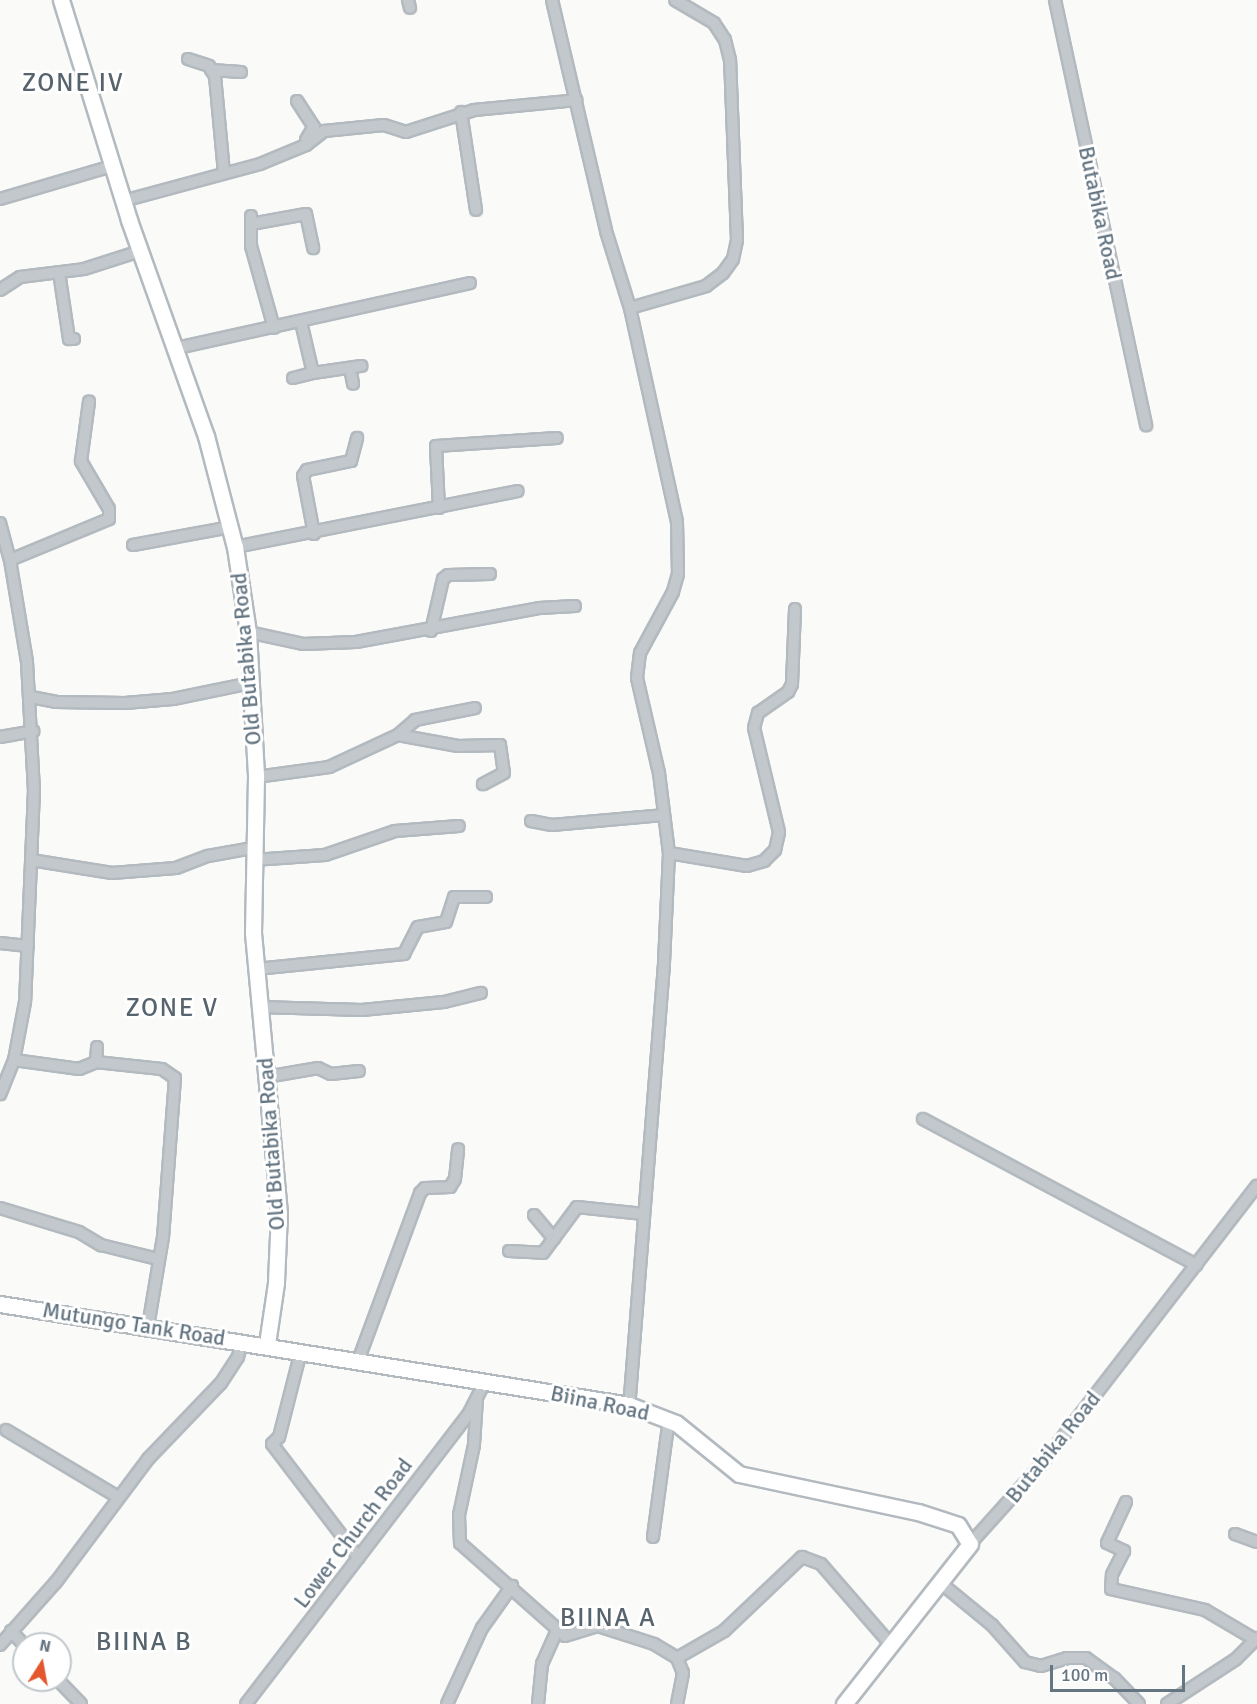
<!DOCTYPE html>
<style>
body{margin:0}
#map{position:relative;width:1257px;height:1704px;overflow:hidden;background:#fafaf8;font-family:Signika,sans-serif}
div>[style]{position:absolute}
.roads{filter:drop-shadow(2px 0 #b3babf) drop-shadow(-2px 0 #b3babf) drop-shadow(0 2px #b3babf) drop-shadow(0 -2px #b3babf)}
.street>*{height:10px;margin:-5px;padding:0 5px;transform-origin:5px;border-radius:5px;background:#c3c8cc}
.secondary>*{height:15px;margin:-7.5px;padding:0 7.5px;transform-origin:7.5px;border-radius:7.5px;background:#fff}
span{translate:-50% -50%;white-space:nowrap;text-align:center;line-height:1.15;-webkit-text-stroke:6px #fff;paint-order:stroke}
.street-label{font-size:22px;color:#657683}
.quarter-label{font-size:26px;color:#57646e;letter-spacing:1.5px}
.north{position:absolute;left:12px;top:1632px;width:60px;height:60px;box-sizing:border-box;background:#fff;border:2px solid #c1c8cd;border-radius:50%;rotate:11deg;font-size:16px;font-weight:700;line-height:24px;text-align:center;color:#657683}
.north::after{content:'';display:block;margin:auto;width:21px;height:27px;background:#e4572e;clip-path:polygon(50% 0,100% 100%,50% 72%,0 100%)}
.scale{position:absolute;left:1050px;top:1665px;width:135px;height:27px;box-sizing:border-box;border:3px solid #657683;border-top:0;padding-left:8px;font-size:18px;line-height:21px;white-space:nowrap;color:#657683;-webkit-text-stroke:4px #fff;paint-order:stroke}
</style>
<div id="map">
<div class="roads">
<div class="street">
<div style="left:408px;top:0;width:8px;rotate:76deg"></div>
<div style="left:552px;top:0;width:237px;rotate:76.8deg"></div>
<div style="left:606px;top:231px;width:81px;rotate:72.7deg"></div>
<div style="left:630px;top:308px;width:219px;rotate:77.6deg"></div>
<div style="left:677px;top:522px;width:52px;rotate:88.9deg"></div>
<div style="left:678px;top:574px;width:19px;rotate:106deg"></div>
<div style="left:673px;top:592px;width:69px;rotate:118.4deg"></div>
<div style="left:640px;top:653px;width:25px;rotate:97deg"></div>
<div style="left:637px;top:678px;width:98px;rotate:77deg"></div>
<div style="left:659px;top:773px;width:81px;rotate:82.9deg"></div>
<div style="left:669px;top:853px;width:111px;rotate:92.6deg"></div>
<div style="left:664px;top:964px;width:442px;rotate:94.5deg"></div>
<div style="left:1055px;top:0;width:435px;rotate:77.9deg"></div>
<div style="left:188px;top:59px;width:22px;rotate:18deg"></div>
<div style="left:209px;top:66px;width:12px;rotate:59deg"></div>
<div style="left:215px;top:76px;width:97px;rotate:84.7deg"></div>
<div style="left:211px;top:70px;width:30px;rotate:4deg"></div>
<div style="left:297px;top:101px;width:31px;rotate:57deg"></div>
<div style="left:314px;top:127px;width:15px;rotate:122deg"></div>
<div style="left:461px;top:112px;width:99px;rotate:81.3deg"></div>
<div style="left:0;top:199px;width:117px;rotate:-16.4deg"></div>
<div style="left:123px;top:201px;width:142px;rotate:-15.1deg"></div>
<div style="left:260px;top:164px;width:50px;rotate:-22.4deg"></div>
<div style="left:306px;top:145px;width:23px;rotate:-38deg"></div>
<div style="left:324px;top:131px;width:60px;rotate:-5.7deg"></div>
<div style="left:384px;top:125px;width:23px;rotate:18deg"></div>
<div style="left:406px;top:132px;width:71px;rotate:-17.9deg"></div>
<div style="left:474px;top:110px;width:103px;rotate:-5.5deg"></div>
<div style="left:251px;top:216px;width:30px;rotate:90deg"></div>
<div style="left:251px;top:246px;width:85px;rotate:74.3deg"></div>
<div style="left:251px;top:224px;width:56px;rotate:-10.3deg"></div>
<div style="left:306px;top:214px;width:35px;rotate:78deg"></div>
<div style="left:59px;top:272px;width:68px;rotate:81.5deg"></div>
<div style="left:69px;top:339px;width:5px"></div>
<div style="left:0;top:290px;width:24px;rotate:-33deg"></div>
<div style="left:20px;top:277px;width:64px;rotate:-7.1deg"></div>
<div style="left:84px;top:269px;width:59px;rotate:-17.8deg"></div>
<div style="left:630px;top:308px;width:79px;rotate:-16.1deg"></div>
<div style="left:706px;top:286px;width:21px;rotate:-37deg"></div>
<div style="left:723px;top:273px;width:17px;rotate:-54deg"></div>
<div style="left:733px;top:259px;width:19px;rotate:-78deg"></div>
<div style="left:737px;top:240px;width:180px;rotate:-92.2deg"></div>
<div style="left:730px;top:60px;width:21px;rotate:-104deg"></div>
<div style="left:725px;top:40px;width:20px;rotate:-123deg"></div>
<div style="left:714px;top:23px;width:45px;rotate:-149.5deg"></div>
<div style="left:301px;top:322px;width:52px;rotate:76.8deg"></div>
<div style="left:313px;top:373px;width:49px;rotate:-8.3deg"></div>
<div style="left:177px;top:348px;width:300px;rotate:-12.5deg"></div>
<div style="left:350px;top:368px;width:16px;rotate:79deg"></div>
<div style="left:293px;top:378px;width:21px;rotate:-14deg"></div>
<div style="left:439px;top:508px;width:62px;rotate:-92.8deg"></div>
<div style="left:436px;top:446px;width:121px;rotate:-3.8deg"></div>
<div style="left:0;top:523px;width:38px;rotate:75deg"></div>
<div style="left:10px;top:560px;width:103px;rotate:80.5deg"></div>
<div style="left:27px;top:662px;width:128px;rotate:86.9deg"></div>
<div style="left:34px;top:790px;width:212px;rotate:92.4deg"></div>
<div style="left:25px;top:1002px;width:59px;rotate:100.7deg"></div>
<div style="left:14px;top:1060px;width:37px;rotate:112deg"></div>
<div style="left:314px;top:534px;width:59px;rotate:-100.7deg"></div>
<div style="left:303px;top:476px;width:7px;rotate:-56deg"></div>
<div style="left:307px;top:470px;width:45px;rotate:-11.6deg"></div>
<div style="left:351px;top:461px;width:24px;rotate:-75deg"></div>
<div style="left:133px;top:545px;width:100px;rotate:-10.4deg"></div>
<div style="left:235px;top:547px;width:288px;rotate:-11.2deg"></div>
<div style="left:10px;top:560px;width:107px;rotate:-22.5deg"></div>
<div style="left:109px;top:519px;width:10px;rotate:-90deg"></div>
<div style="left:109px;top:509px;width:56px;rotate:-120.3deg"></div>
<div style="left:81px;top:461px;width:60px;rotate:-82.3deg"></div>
<div style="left:431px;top:631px;width:53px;rotate:-77deg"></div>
<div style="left:443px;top:579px;width:6px;rotate:-39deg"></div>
<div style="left:448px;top:575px;width:42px;rotate:-1.4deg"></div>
<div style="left:248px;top:632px;width:56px;rotate:12.3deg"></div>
<div style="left:303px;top:644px;width:53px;rotate:-2.2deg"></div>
<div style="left:356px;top:642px;width:186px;rotate:-10.5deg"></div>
<div style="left:539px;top:608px;width:36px;rotate:-3deg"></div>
<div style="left:31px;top:697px;width:25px;rotate:11deg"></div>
<div style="left:56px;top:702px;width:69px;rotate:0.8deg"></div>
<div style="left:125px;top:703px;width:48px;rotate:-4.8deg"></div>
<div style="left:173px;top:699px;width:80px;rotate:-11.6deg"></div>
<div style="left:398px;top:735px;width:23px;rotate:-41deg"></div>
<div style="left:415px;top:720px;width:61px;rotate:-11.3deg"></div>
<div style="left:0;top:737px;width:34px;rotate:-10deg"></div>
<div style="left:256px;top:777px;width:74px;rotate:-7.8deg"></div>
<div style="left:329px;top:767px;width:76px;rotate:-24.9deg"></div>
<div style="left:398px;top:735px;width:61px;rotate:10.4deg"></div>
<div style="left:458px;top:746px;width:42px;rotate:-1.4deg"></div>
<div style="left:500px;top:745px;width:28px;rotate:82deg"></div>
<div style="left:504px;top:773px;width:24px;rotate:152deg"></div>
<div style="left:531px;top:821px;width:21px;rotate:11deg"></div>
<div style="left:552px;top:825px;width:111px;rotate:-5.1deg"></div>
<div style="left:669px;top:853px;width:79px;rotate:9.5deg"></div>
<div style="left:747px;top:866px;width:18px;rotate:-16deg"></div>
<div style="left:764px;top:861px;width:16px;rotate:-45deg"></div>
<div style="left:775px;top:850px;width:18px;rotate:-77deg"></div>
<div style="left:779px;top:832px;width:107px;rotate:-103.5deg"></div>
<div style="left:754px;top:728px;width:16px;rotate:-75deg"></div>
<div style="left:758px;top:713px;width:37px;rotate:-35deg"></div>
<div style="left:788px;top:692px;width:9px;rotate:-63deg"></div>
<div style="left:792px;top:684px;width:75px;rotate:-87.7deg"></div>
<div style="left:31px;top:860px;width:82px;rotate:9.1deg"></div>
<div style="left:112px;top:873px;width:64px;rotate:-4.5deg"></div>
<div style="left:176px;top:868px;width:34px;rotate:-21deg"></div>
<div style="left:208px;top:856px;width:46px;rotate:-10.1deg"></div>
<div style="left:253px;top:860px;width:72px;rotate:-4deg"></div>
<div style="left:325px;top:855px;width:74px;rotate:-18.9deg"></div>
<div style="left:395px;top:831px;width:64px;rotate:-4.5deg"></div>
<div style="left:0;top:943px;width:28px;rotate:6deg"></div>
<div style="left:256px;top:969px;width:149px;rotate:-5.8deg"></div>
<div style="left:404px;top:954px;width:30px;rotate:-63deg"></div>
<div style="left:418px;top:927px;width:28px;rotate:-10deg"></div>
<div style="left:446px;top:922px;width:26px;rotate:-72deg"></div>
<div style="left:454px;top:897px;width:32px"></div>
<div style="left:260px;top:1007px;width:102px;rotate:1.7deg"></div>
<div style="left:362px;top:1010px;width:82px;rotate:-5.6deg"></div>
<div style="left:444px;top:1002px;width:38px;rotate:-14deg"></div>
<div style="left:14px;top:1060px;width:66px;rotate:7.9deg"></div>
<div style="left:79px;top:1069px;width:18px;rotate:-22deg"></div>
<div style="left:96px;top:1062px;width:66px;rotate:6.1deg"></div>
<div style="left:162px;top:1069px;width:16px;rotate:35deg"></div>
<div style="left:175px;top:1078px;width:159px;rotate:94.3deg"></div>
<div style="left:163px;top:1237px;width:91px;rotate:99.5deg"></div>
<div style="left:96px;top:1062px;width:15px;rotate:-86deg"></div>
<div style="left:266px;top:1077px;width:53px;rotate:-9.8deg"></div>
<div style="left:318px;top:1068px;width:14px;rotate:25deg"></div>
<div style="left:331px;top:1074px;width:28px;rotate:-6deg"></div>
<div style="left:923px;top:1119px;width:310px;rotate:28.1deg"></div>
<div style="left:0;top:1208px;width:83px;rotate:16.9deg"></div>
<div style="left:79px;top:1232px;width:26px;rotate:31deg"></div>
<div style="left:101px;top:1245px;width:59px;rotate:13.8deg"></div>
<div style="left:534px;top:1215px;width:31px;rotate:50deg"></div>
<div style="left:509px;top:1251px;width:34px;rotate:3deg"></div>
<div style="left:543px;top:1253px;width:57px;rotate:-53.5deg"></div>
<div style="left:577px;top:1207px;width:67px;rotate:6deg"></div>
<div style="left:301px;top:1351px;width:89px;rotate:104.3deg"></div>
<div style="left:279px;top:1437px;width:10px;rotate:135deg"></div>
<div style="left:272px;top:1444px;width:143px;rotate:52.7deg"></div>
<div style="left:358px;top:1361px;width:179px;rotate:-69.7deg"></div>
<div style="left:420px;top:1193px;width:7px;rotate:-45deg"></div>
<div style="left:425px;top:1188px;width:25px;rotate:-2deg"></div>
<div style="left:450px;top:1187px;width:9px;rotate:-58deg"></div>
<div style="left:455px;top:1179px;width:30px;rotate:-84deg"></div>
<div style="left:477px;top:1398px;width:47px;rotate:93.7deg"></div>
<div style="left:474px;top:1445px;width:72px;rotate:102.1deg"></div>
<div style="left:459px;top:1515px;width:28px;rotate:88deg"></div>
<div style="left:460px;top:1543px;width:140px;rotate:41.5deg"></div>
<div style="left:565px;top:1636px;width:34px;rotate:-17deg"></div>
<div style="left:598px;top:1626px;width:59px;rotate:17.8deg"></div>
<div style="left:654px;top:1644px;width:27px;rotate:31deg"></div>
<div style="left:6px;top:1430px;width:131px;rotate:30.9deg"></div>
<div style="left:1126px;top:1502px;width:45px;rotate:114.9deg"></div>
<div style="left:1107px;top:1543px;width:19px;rotate:25deg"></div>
<div style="left:1124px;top:1551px;width:27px;rotate:117deg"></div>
<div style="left:1112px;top:1575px;width:14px;rotate:94deg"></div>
<div style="left:1111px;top:1589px;width:96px;rotate:12.6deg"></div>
<div style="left:1205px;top:1610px;width:59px;rotate:30.5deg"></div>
<div style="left:1235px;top:1534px;width:23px;rotate:20deg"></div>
<div style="left:653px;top:1537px;width:119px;rotate:-82.3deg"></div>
<div style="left:970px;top:1544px;width:106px;rotate:-48.1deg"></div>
<div style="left:1041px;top:1465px;width:353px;rotate:-52.3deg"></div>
<div style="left:942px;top:1584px;width:65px;rotate:39.4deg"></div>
<div style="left:992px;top:1625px;width:50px;rotate:48.3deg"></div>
<div style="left:1025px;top:1662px;width:16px;rotate:14deg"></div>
<div style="left:1041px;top:1666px;width:27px;rotate:-17deg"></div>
<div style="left:1067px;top:1658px;width:19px"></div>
<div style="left:1086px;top:1658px;width:34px;rotate:36deg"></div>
<div style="left:1114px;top:1678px;width:36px;rotate:46deg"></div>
<div style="left:11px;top:1631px;width:19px;rotate:47deg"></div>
<div style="left:0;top:1645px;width:84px;rotate:-48.4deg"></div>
<div style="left:56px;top:1582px;width:154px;rotate:-53.2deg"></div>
<div style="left:148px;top:1459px;width:105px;rotate:-46.2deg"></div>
<div style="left:221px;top:1383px;width:31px;rotate:-57deg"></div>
<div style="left:238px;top:1357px;width:16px;rotate:-76deg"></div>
<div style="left:58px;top:1680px;width:33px;rotate:46deg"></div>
<div style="left:246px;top:1704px;width:367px;rotate:-52.5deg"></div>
<div style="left:469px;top:1413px;width:36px;rotate:-63deg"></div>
<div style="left:447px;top:1704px;width:84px;rotate:-65.3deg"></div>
<div style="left:482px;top:1628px;width:52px;rotate:-54.5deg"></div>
<div style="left:538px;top:1704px;width:40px;rotate:-84.3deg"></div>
<div style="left:542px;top:1664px;width:36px;rotate:-66deg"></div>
<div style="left:677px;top:1704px;width:32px;rotate:-79deg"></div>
<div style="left:683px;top:1673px;width:16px;rotate:-112deg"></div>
<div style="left:677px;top:1658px;width:54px;rotate:-29.9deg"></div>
<div style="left:724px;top:1631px;width:108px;rotate:-43.5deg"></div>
<div style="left:802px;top:1557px;width:20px;rotate:20deg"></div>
<div style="left:821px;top:1564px;width:108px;rotate:49.1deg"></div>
<div style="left:1167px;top:1704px;width:82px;rotate:-33.1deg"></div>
<div style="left:1236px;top:1659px;width:30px;rotate:-45deg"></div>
</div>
<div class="secondary">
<div style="left:61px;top:0;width:230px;rotate:72.8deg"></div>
<div style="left:129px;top:220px;width:229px;rotate:70.4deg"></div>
<div style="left:206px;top:436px;width:115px;rotate:75.4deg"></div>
<div style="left:235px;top:547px;width:86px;rotate:81.3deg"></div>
<div style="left:248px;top:632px;width:145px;rotate:86.8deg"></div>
<div style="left:256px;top:777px;width:156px;rotate:91.1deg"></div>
<div style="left:253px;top:933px;width:281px;rotate:84.7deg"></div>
<div style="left:279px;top:1213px;width:70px;rotate:92.5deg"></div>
<div style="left:276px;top:1283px;width:62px;rotate:98.4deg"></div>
<div style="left:0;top:1304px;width:637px;rotate:9.12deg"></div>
<div style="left:629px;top:1405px;width:50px;rotate:21deg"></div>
<div style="left:676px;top:1423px;width:81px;rotate:39deg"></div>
<div style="left:739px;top:1474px;width:183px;rotate:12deg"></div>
<div style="left:918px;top:1512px;width:42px;rotate:18deg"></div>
<div style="left:958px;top:1525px;width:22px;rotate:58deg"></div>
<div style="left:970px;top:1544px;width:204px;rotate:128.2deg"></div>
</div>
</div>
<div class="street-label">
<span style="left:1100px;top:213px;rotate:78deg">Butabika Road</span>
<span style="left:246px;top:659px;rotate:-95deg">Old Butabika Road</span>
<span style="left:271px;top:1144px;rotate:-94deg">Old Butabika Road</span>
<span style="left:134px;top:1324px;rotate:9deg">Mutungo Tank Road</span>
<span style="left:600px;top:1403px;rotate:12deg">Biina Road</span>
<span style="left:1053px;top:1447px;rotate:-51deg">Butabika Road</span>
<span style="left:353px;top:1533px;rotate:-53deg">Lower Church Road</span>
</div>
<div class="quarter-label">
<span style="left:73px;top:84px">ZONE IV</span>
<span style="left:172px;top:1009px">ZONE V</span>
<span style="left:608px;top:1619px">BIINA A</span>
<span style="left:144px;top:1643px">BIINA B</span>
</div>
<div class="north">N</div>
<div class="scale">100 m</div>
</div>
